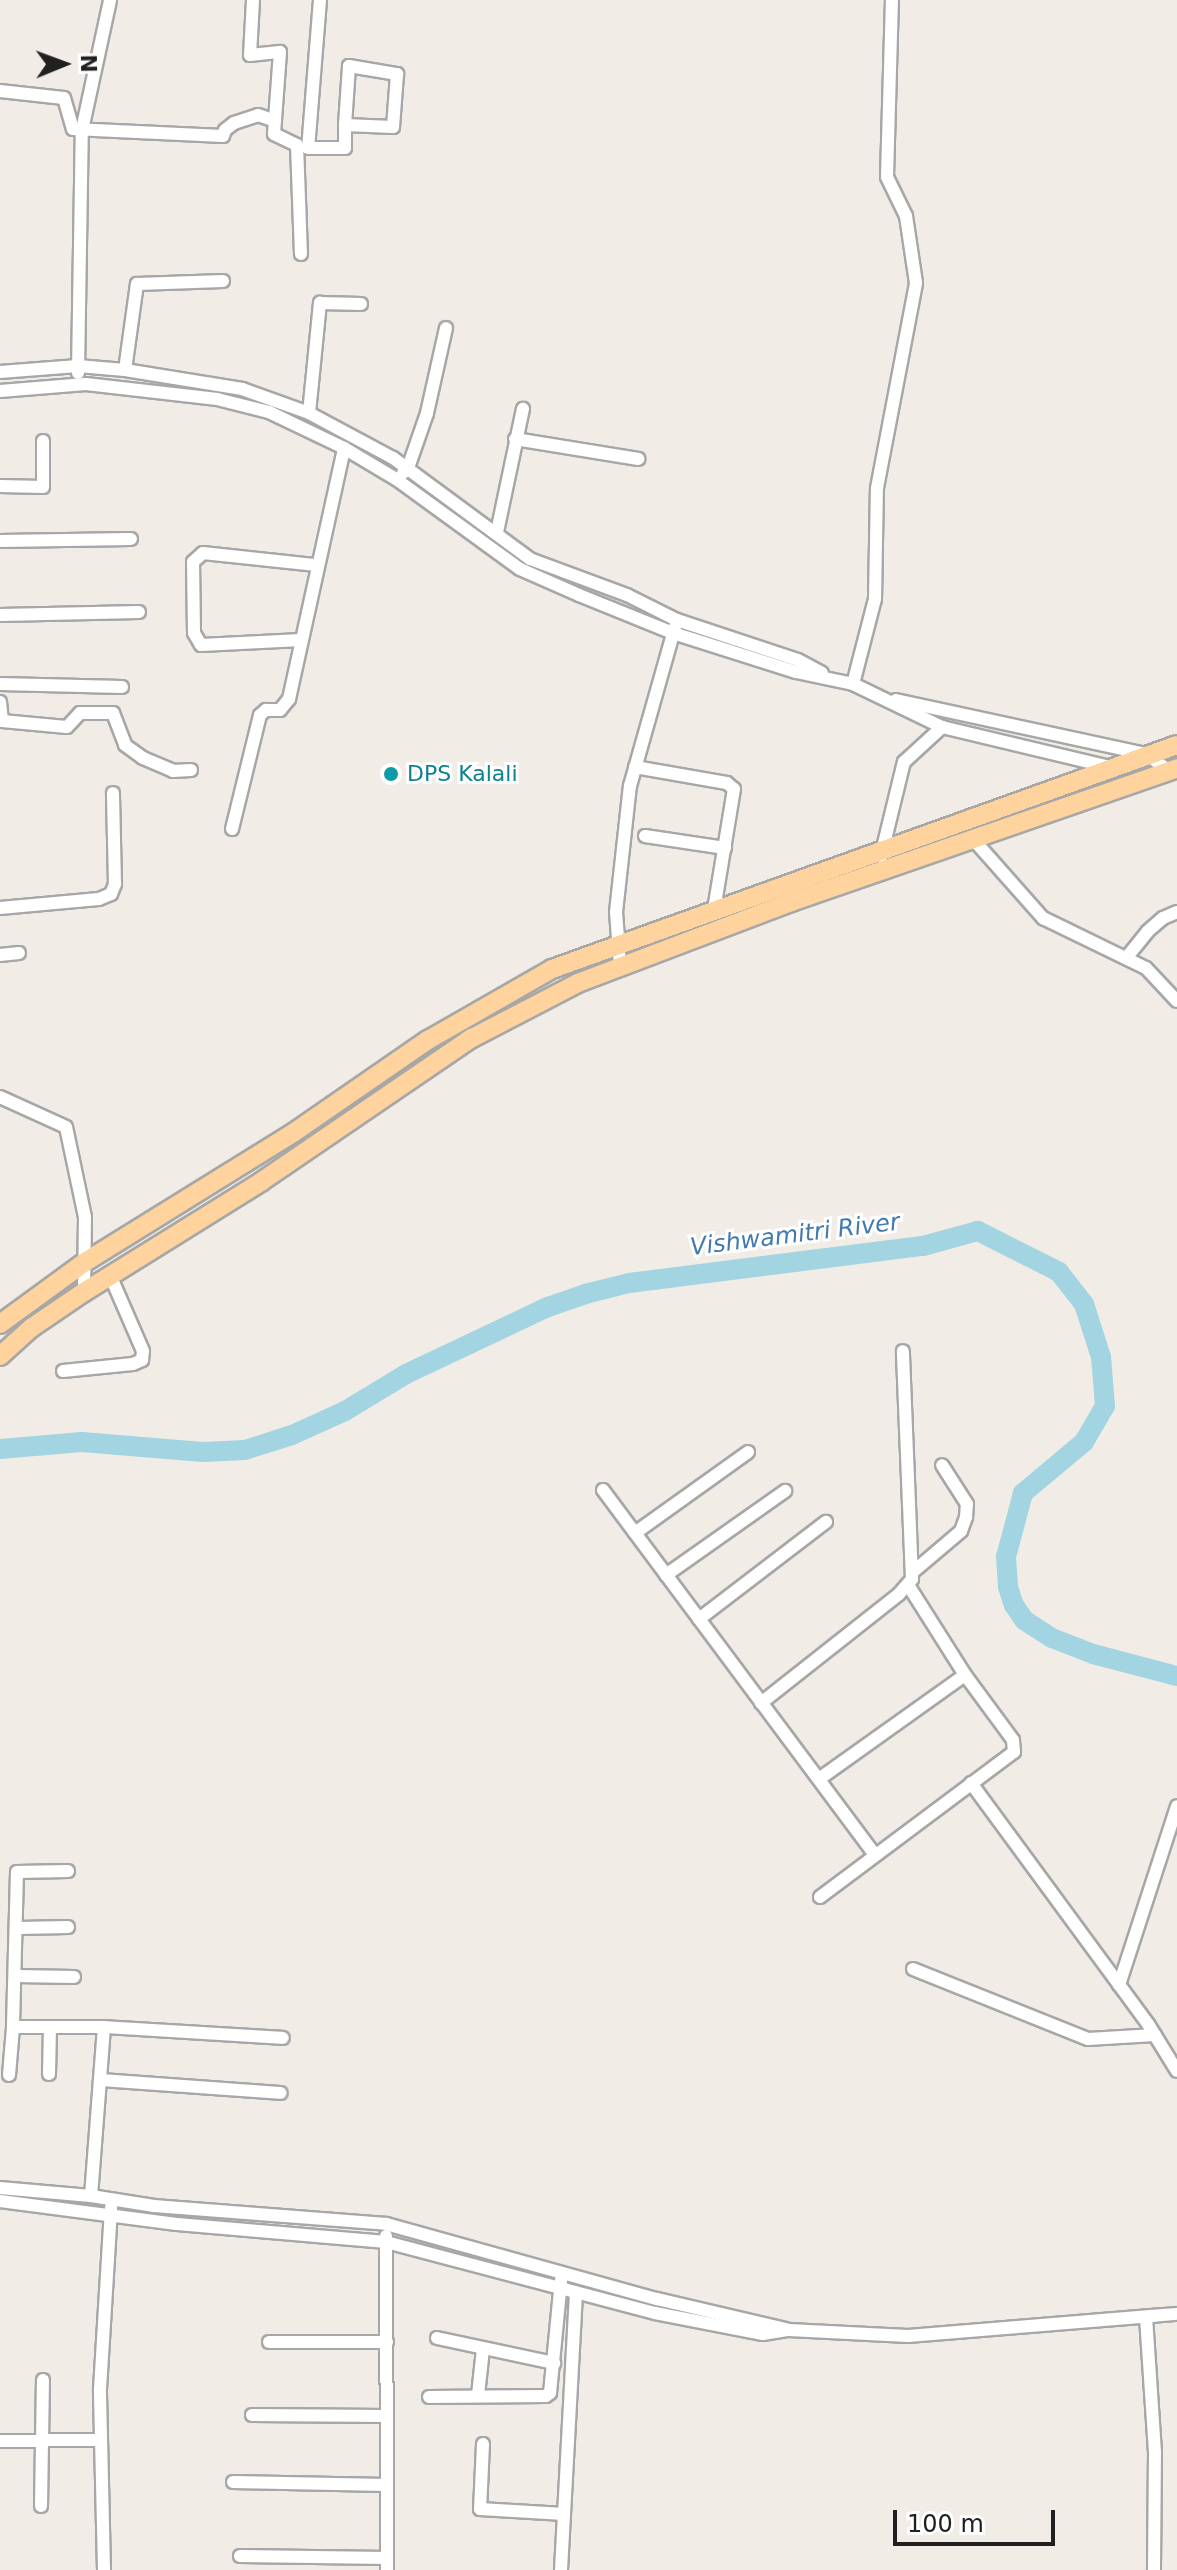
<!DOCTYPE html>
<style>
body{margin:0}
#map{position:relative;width:1177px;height:2570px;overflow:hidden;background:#f1ede6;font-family:"DejaVu Sans",sans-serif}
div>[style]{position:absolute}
.river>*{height:20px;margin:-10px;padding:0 10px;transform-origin:10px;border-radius:10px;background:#a3d4e1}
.roads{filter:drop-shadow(2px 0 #a7a7a7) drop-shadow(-2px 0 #a7a7a7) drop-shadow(0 2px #a7a7a7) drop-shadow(0 -2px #a7a7a7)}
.minor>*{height:12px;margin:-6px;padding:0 6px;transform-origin:6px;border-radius:6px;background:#fff}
.primary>*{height:18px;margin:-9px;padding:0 9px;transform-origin:9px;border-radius:9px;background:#ffd39d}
.dots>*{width:22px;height:22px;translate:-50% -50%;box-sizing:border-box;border:4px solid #fff;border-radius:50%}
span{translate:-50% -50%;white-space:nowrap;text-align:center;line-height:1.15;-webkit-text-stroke:6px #fff;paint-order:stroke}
.culture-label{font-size:22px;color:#0d838f}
.left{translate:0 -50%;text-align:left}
.water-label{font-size:24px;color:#427aaf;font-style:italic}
.north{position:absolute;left:24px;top:24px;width:80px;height:80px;-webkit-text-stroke:6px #fff;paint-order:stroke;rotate:89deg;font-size:22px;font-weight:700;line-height:32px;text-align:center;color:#202020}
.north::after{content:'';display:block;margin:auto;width:28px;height:36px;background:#202020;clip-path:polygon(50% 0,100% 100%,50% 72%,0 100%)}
.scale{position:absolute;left:893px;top:2510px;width:162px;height:36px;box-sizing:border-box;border:4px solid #202020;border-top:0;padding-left:10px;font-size:24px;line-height:28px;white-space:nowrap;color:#202020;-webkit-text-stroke:6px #fff;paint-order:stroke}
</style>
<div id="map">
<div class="river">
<div style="left:0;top:1449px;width:82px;rotate:-4.9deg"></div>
<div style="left:82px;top:1442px;width:121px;rotate:4.7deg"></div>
<div style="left:203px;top:1452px;width:42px;rotate:-2.7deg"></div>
<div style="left:245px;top:1450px;width:49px;rotate:-17.7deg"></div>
<div style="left:292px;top:1435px;width:58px;rotate:-24.4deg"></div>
<div style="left:345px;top:1411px;width:71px;rotate:-31.2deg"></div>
<div style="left:406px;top:1374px;width:157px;rotate:-25.3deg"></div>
<div style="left:548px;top:1307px;width:39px;rotate:-19deg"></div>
<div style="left:585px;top:1294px;width:45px;rotate:-14deg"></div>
<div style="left:629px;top:1283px;width:296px;rotate:-7.2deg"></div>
<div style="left:923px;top:1246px;width:57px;rotate:-15.3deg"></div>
<div style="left:978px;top:1231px;width:91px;rotate:26.8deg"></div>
<div style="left:1059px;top:1272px;width:41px;rotate:52deg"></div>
<div style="left:1084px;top:1304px;width:56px;rotate:72.2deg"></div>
<div style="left:1101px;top:1357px;width:49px;rotate:85.3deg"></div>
<div style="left:1105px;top:1406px;width:42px;rotate:120.3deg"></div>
<div style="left:1084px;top:1442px;width:80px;rotate:140.1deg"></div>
<div style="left:1023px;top:1493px;width:66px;rotate:104.9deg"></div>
<div style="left:1006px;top:1557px;width:30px;rotate:86deg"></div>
<div style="left:1008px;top:1587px;width:19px;rotate:72deg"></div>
<div style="left:1014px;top:1605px;width:18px;rotate:56deg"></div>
<div style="left:1024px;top:1620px;width:33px;rotate:33deg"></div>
<div style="left:1052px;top:1638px;width:44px;rotate:21.3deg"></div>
<div style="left:1093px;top:1654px;width:87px;rotate:14.7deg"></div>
</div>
<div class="roads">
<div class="minor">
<div style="left:253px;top:0;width:55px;rotate:93.1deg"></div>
<div style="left:250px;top:55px;width:30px;rotate:-6deg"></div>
<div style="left:280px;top:52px;width:82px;rotate:94.2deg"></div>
<div style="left:274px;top:134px;width:25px;rotate:26deg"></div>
<div style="left:297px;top:145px;width:109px;rotate:87.9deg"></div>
<div style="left:320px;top:0;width:148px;rotate:94.6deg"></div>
<div style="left:308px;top:148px;width:37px"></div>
<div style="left:345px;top:148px;width:23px;rotate:-90deg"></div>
<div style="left:345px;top:125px;width:59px;rotate:-86.1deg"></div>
<div style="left:349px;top:66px;width:49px;rotate:9.5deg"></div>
<div style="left:397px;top:74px;width:53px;rotate:94.3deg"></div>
<div style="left:393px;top:127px;width:48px;rotate:-177.6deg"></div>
<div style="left:0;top:91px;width:64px;rotate:6.2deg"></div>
<div style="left:64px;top:98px;width:32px;rotate:74deg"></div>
<div style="left:73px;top:129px;width:150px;rotate:2.7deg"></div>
<div style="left:223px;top:136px;width:6px;rotate:-72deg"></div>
<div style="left:225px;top:130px;width:11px;rotate:-38deg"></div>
<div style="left:234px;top:123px;width:25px;rotate:-18deg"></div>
<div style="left:258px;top:115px;width:18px;rotate:19deg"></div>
<div style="left:125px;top:370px;width:87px;rotate:-82.1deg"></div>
<div style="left:137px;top:284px;width:86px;rotate:-2deg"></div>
<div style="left:0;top:372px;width:78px;rotate:-4.4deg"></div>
<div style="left:78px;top:366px;width:47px;rotate:4.9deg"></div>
<div style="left:125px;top:370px;width:119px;rotate:9.2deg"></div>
<div style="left:242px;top:389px;width:71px;rotate:19.7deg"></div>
<div style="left:309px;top:413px;width:95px;rotate:28.2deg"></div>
<div style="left:393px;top:458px;width:170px;rotate:36.4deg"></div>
<div style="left:530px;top:559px;width:103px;rotate:20.4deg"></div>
<div style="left:627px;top:595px;width:56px;rotate:26.6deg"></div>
<div style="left:677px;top:620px;width:127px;rotate:18.3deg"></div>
<div style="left:798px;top:660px;width:27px;rotate:28deg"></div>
<div style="left:78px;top:373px;width:243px;rotate:-89.1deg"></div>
<div style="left:82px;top:130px;width:133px;rotate:-77.8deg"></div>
<div style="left:0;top:391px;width:86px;rotate:-4.7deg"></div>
<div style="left:86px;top:384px;width:132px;rotate:6.5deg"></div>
<div style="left:217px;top:399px;width:54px;rotate:14deg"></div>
<div style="left:269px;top:412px;width:83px;rotate:25.6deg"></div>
<div style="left:344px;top:448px;width:61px;rotate:30.8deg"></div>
<div style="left:396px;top:479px;width:153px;rotate:36deg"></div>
<div style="left:520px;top:569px;width:64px;rotate:23.8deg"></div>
<div style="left:579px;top:595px;width:101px;rotate:22deg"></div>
<div style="left:673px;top:633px;width:129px;rotate:17.6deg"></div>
<div style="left:796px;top:672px;width:58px;rotate:11.9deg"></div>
<div style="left:853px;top:684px;width:99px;rotate:25.8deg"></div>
<div style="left:942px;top:727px;width:173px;rotate:13.4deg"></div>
<div style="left:309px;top:413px;width:111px;rotate:-84.3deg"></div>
<div style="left:320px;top:303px;width:41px;rotate:1.4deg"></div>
<div style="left:515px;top:439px;width:125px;rotate:9.2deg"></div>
<div style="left:403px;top:473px;width:7px;rotate:-45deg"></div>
<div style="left:408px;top:468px;width:58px;rotate:-70.9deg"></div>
<div style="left:427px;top:413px;width:87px;rotate:-77.4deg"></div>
<div style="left:0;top:486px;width:43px;rotate:1.3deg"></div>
<div style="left:43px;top:487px;width:46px;rotate:-90deg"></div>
<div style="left:497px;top:532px;width:126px;rotate:-78.1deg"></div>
<div style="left:0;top:541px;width:131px;rotate:-0.9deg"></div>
<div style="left:0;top:615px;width:139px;rotate:-1.2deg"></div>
<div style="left:301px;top:640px;width:100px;rotate:177.1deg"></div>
<div style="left:201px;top:645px;width:14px;rotate:-120deg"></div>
<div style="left:194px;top:633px;width:71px;rotate:-90.8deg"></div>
<div style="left:193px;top:562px;width:13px;rotate:-42deg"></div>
<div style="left:203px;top:553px;width:114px;rotate:6.1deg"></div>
<div style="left:0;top:684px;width:122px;rotate:1.4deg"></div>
<div style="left:853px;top:684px;width:88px;rotate:-75.5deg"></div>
<div style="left:875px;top:599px;width:111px;rotate:-89deg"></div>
<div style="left:877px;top:488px;width:209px;rotate:-79.2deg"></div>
<div style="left:916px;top:283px;width:68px;rotate:-98.5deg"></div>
<div style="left:906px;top:216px;width:43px;rotate:-116deg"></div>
<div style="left:887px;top:177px;width:177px;rotate:-88.4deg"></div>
<div style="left:896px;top:700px;width:256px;rotate:12.2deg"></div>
<div style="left:1146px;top:754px;width:27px;rotate:36deg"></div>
<div style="left:0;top:702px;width:19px;rotate:84deg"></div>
<div style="left:2px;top:721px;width:65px;rotate:5.3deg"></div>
<div style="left:67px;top:727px;width:19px;rotate:-47deg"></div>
<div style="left:80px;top:713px;width:33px"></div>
<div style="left:113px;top:713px;width:34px;rotate:69deg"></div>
<div style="left:125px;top:745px;width:22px;rotate:36deg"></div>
<div style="left:143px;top:758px;width:33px;rotate:23deg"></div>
<div style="left:173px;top:771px;width:18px;rotate:-3deg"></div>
<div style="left:635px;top:767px;width:93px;rotate:9.9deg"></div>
<div style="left:727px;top:783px;width:9px;rotate:41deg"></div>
<div style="left:734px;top:789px;width:123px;rotate:99.4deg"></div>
<div style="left:232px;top:829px;width:117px;rotate:-76.2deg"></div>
<div style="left:260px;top:715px;width:8px;rotate:-40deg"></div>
<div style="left:266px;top:710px;width:14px"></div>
<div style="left:280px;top:710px;width:14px;rotate:-51deg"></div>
<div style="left:289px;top:699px;width:257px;rotate:-77.6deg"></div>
<div style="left:645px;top:836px;width:81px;rotate:8.5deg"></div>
<div style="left:973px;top:839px;width:106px;rotate:48.5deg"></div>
<div style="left:1043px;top:918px;width:114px;rotate:25.9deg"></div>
<div style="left:1146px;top:968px;width:45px;rotate:46.8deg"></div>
<div style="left:881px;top:856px;width:97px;rotate:-76.3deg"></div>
<div style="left:904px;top:762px;width:52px;rotate:-42.6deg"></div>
<div style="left:0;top:908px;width:99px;rotate:-5.2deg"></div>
<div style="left:99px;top:899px;width:13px;rotate:-23deg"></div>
<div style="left:111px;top:894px;width:11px;rotate:-68deg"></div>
<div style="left:115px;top:884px;width:91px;rotate:-91.3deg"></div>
<div style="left:0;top:955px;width:19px;rotate:-6deg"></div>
<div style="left:1127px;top:957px;width:33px;rotate:-51deg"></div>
<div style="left:1148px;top:931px;width:20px;rotate:-41deg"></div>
<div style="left:1163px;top:918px;width:15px;rotate:-23deg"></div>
<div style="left:620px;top:965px;width:53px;rotate:-94.3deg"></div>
<div style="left:616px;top:912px;width:127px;rotate:-83.7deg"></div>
<div style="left:630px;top:786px;width:165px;rotate:-74.2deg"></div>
<div style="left:0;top:1097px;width:72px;rotate:24.4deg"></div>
<div style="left:66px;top:1127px;width:92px;rotate:78.1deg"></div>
<div style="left:85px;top:1217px;width:75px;rotate:90.8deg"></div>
<div style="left:63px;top:1371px;width:70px;rotate:-5.7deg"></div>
<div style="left:133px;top:1364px;width:10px;rotate:-24deg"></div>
<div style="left:142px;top:1360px;width:9px;rotate:-84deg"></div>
<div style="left:143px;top:1351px;width:83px;rotate:-113.5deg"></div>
<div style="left:603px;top:1490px;width:455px;rotate:53.3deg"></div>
<div style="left:635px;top:1533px;width:139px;rotate:-35.6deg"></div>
<div style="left:914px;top:1571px;width:62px;rotate:-40.4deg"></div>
<div style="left:961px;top:1531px;width:15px;rotate:-70deg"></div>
<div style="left:966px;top:1517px;width:13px;rotate:-86deg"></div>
<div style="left:967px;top:1504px;width:46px;rotate:-122.7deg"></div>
<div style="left:666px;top:1575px;width:146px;rotate:-35.2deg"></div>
<div style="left:699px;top:1619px;width:160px;rotate:-37.4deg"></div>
<div style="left:761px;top:1703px;width:176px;rotate:-38.3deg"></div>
<div style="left:899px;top:1594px;width:20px;rotate:-49deg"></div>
<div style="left:912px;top:1579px;width:228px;rotate:-92.3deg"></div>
<div style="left:819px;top:1779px;width:179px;rotate:-35.5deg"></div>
<div style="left:971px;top:1783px;width:299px;rotate:53.7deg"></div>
<div style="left:1148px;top:2024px;width:55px;rotate:58.3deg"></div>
<div style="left:68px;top:1871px;width:51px;rotate:178.9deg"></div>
<div style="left:17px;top:1872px;width:155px;rotate:91.5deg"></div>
<div style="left:13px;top:2027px;width:91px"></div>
<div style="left:820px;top:1897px;width:242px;rotate:-36.8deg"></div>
<div style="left:1014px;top:1752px;width:12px;rotate:-95deg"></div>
<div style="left:1013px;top:1740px;width:81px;rotate:-126.4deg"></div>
<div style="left:965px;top:1675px;width:107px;rotate:-122.3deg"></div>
<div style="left:18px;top:1928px;width:50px;rotate:-1.1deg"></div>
<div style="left:913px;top:1969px;width:188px;rotate:21.8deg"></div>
<div style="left:1088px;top:2039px;width:67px;rotate:-3.4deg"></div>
<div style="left:16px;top:1976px;width:58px;rotate:1deg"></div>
<div style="left:1119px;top:1985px;width:188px;rotate:-72deg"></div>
<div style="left:49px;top:2074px;width:47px;rotate:-88.8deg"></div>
<div style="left:9px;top:2075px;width:48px;rotate:-85.2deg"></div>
<div style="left:100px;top:2080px;width:181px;rotate:4.1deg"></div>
<div style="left:0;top:2188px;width:91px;rotate:5deg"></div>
<div style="left:91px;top:2196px;width:64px;rotate:9deg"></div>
<div style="left:154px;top:2206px;width:233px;rotate:4.4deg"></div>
<div style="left:386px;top:2224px;width:281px;rotate:15.5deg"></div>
<div style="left:657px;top:2299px;width:132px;rotate:13.1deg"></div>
<div style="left:91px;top:2196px;width:169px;rotate:-85.6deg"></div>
<div style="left:104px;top:2027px;width:179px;rotate:3.5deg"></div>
<div style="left:0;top:2201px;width:178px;rotate:7.4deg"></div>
<div style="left:177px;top:2224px;width:210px;rotate:4.9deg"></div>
<div style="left:386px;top:2242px;width:278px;rotate:14.8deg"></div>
<div style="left:655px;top:2313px;width:110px;rotate:11deg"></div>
<div style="left:763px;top:2334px;width:26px;rotate:-9deg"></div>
<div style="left:789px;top:2330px;width:119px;rotate:2.9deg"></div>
<div style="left:908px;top:2336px;width:270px;rotate:-4.7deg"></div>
<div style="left:386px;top:2236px;width:334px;rotate:89.8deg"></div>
<div style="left:1146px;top:2317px;width:135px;rotate:86.2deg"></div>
<div style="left:1155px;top:2452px;width:118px;rotate:90.5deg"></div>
<div style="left:437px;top:2338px;width:120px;rotate:12.1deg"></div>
<div style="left:269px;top:2342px;width:118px"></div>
<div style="left:478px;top:2395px;width:46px;rotate:-83.8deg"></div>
<div style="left:429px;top:2397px;width:117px;rotate:-0.5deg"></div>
<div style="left:546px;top:2396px;width:5px;rotate:-37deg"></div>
<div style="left:550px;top:2393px;width:114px;rotate:-84.4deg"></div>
<div style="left:252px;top:2415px;width:135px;rotate:0.4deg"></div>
<div style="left:0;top:2441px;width:101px;rotate:-0.6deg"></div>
<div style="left:483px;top:2444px;width:65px;rotate:92.6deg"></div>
<div style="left:480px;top:2509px;width:84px;rotate:3.4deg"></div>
<div style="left:233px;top:2482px;width:154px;rotate:1.1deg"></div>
<div style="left:41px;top:2506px;width:126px;rotate:-89.1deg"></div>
<div style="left:240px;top:2556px;width:147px;rotate:0.8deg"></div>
<div style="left:104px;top:2570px;width:181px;rotate:-91.3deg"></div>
<div style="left:100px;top:2389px;width:182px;rotate:-86.5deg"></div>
<div style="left:561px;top:2570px;width:277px;rotate:-86.9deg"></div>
</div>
<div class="primary">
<div style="left:0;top:1324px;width:105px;rotate:-36.1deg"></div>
<div style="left:85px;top:1262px;width:245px;rotate:-31.8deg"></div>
<div style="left:293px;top:1133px;width:164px;rotate:-34.6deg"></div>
<div style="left:428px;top:1040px;width:143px;rotate:-29.8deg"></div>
<div style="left:552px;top:969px;width:664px;rotate:-19.72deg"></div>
<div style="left:0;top:1356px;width:42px;rotate:-42.1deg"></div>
<div style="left:31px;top:1328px;width:64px;rotate:-34.2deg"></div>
<div style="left:84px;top:1292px;width:210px;rotate:-31.9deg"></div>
<div style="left:262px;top:1181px;width:254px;rotate:-34.3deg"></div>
<div style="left:472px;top:1038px;width:119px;rotate:-27.4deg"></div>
<div style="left:578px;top:983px;width:228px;rotate:-20.8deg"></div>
<div style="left:791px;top:902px;width:409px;rotate:-19.1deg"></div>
</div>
</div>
<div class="dots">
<div style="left:391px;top:774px;background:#0f9aa8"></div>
</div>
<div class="culture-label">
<span class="left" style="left:407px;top:774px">DPS Kalali</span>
</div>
<div class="water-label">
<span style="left:795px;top:1235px;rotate:-7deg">Vishwamitri River</span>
</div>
<div class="north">N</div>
<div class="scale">100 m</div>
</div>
